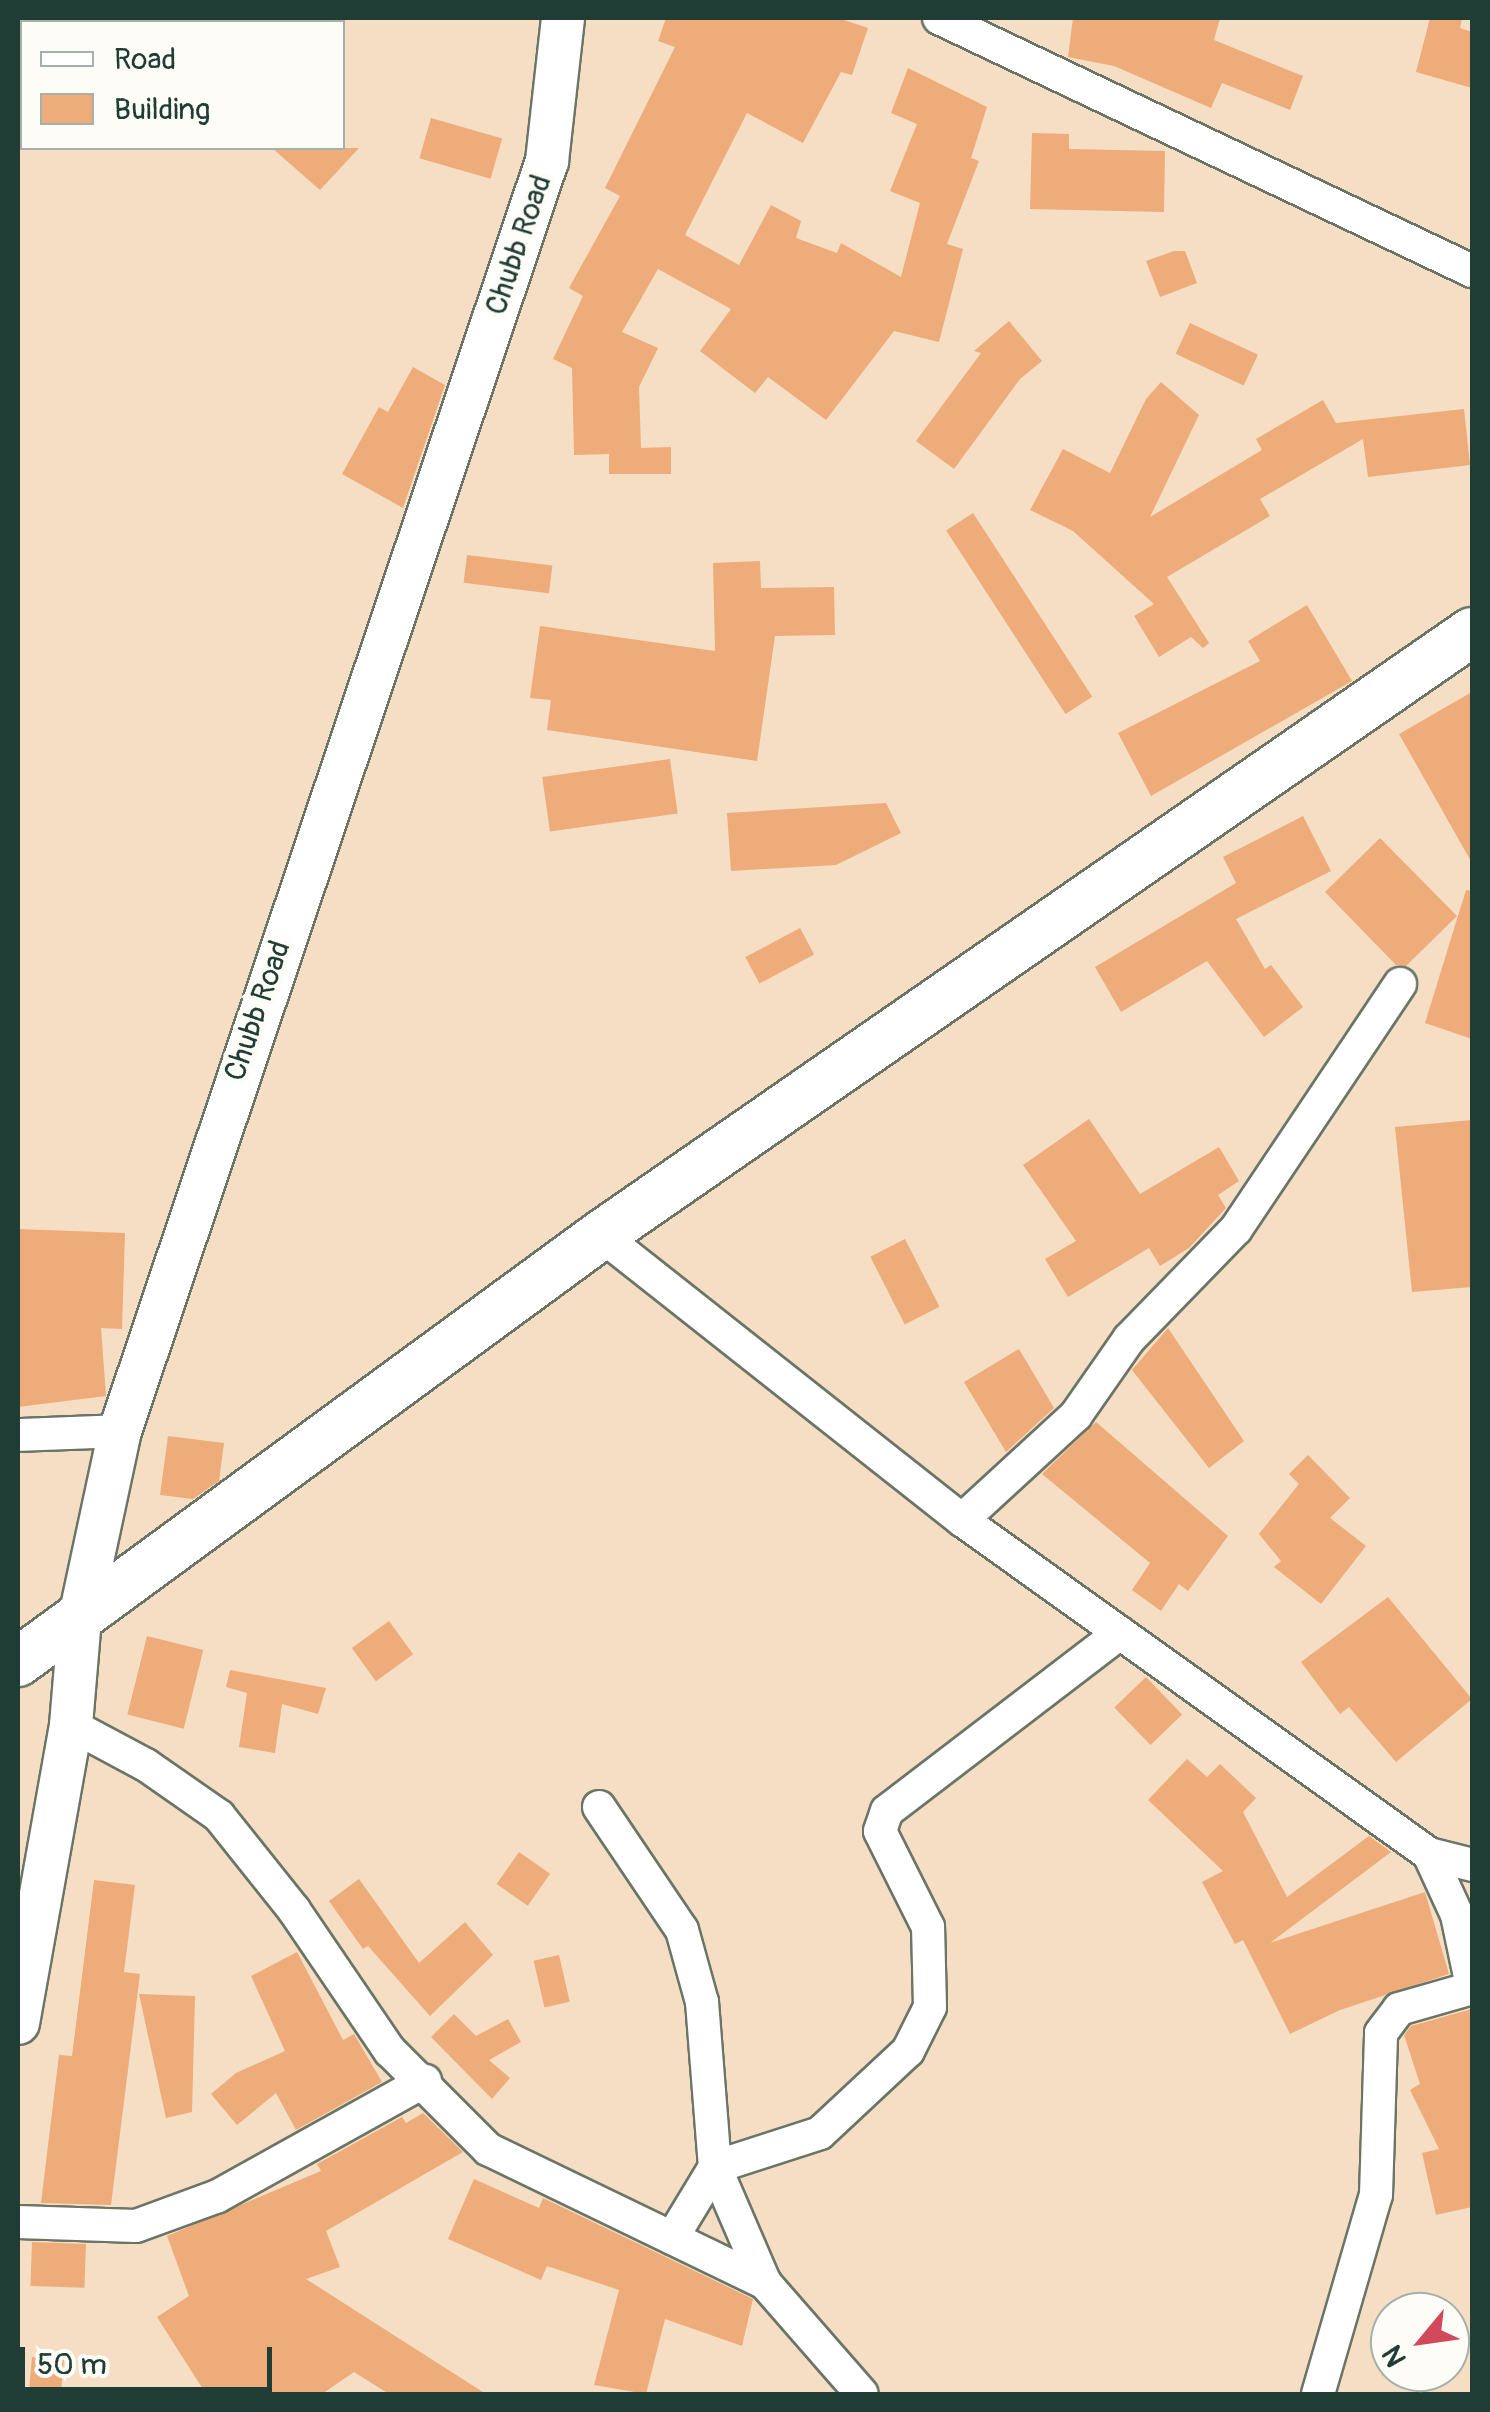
<!DOCTYPE html>
<style>
body{margin:0}
#map{position:relative;width:1490px;height:2412px;overflow:hidden;background:#f5dec3;font-family:Pangolin,sans-serif}
div>[style]{position:absolute}
.building>*{inset:0;background:#eeac7a;transform-origin:0 0}
.roads{filter:drop-shadow(2px 0 #6a7566) drop-shadow(-2px 0 #6a7566) drop-shadow(0 2px #6a7566) drop-shadow(0 -2px #6a7566)}
.minor>*{height:32px;margin:-16px;padding:0 16px;transform-origin:16px;border-radius:16px;background:#fff}
.tertiary>*{height:42px;margin:-21px;padding:0 21px;transform-origin:21px;border-radius:21px;background:#fff}
.secondary>*{height:48px;margin:-24px;padding:0 24px;transform-origin:24px;border-radius:24px;background:#fff}
span{translate:-50% -50%;white-space:nowrap;text-align:center;line-height:1.15;-webkit-text-stroke:10px #fdfcf7;paint-order:stroke}
.street-label{font-size:30px;color:#1f3d34}
.frame{position:absolute;inset:0;border:20px solid #1f3d34;pointer-events:none}
.legend{position:absolute;left:20px;top:20px;width:325px;height:130px;box-sizing:border-box;background:#fdfcf7;border:2px solid #a4b0a9;margin:0;padding:12px 18px;list-style:none;font-size:30px;color:#1f3d34}
.legend li{display:flex;align-items:center;gap:20px;height:50px}
.legend b{width:50px;border:2px solid #a4b0a9}
.north{position:absolute;left:1370px;top:2292px;width:100px;height:100px;box-sizing:border-box;background:#fdfcf7;border:2px solid #a4b0a9;border-radius:50%;rotate:241deg;font-size:28px;font-weight:700;line-height:40px;text-align:center;color:#1f3d34}
.north::after{content:'';display:block;margin:auto;width:35px;height:45px;background:#d1495b;clip-path:polygon(50% 0,100% 100%,50% 72%,0 100%)}
.scale{position:absolute;left:20px;top:2347px;width:252px;height:45px;box-sizing:border-box;border:5px solid #1f3d34;border-top:0;padding-left:12px;font-size:30px;line-height:35px;white-space:nowrap;color:#1f3d34;-webkit-text-stroke:8px #fdfcf7;paint-order:stroke}
</style>
<div id="map">
<div class="building">
<div style="clip-path:polygon(666px 18px,838px 18px,868px 28px,852px 75px,841px 72px,803px 143px,747px 113px,685px 235px,739px 265px,771px 205px,801px 221px,796px 238px,837px 253px,841px 243px,901px 277px,920px 203px,890px 191px,917px 124px,891px 113px,908px 68px,987px 107px,971px 158px,979px 161px,947px 244px,963px 249px,939px 342px,894px 331px,826px 420px,768px 377px,755px 393px,700px 351px,731px 309px,658px 269px,622px 332px,658px 348px,639px 387px,641px 448px,671px 447px,671px 474px,609px 474px,609px 454px,574px 455px,572px 368px,553px 359px,583px 296px,569px 288px,620px 196px,605px 188px,675px 47px,658px 41px)"></div>
<div style="clip-path:polygon(1073px 18px,1220px 18px,1214px 40px,1303px 76px,1290px 110px,1222px 83px,1211px 108px,1114px 66px,1068px 57px)"></div>
<div style="clip-path:polygon(1430px 18px,1462px 18px,1460px 28px,1472px 32px,1472px 88px,1416px 72px)"></div>
<div style="left:431px;top:118px;width:74px;height:42px;rotate:16deg"></div>
<div style="clip-path:polygon(1032px 133px,1069px 134px,1069px 149px,1165px 151px,1164px 212px,1030px 209px)"></div>
<div style="clip-path:polygon(272px 148px,359px 148px,320px 190px)"></div>
<div style="clip-path:polygon(1174px 251px,1185px 251px,1197px 283px,1160px 297px,1146px 261px)"></div>
<div style="clip-path:polygon(1009px 321px,1042px 361px,1020px 379px,954px 469px,916px 441px,981px 353px,974px 351px)"></div>
<div style="left:1190px;top:323px;width:75px;height:34px;rotate:25deg"></div>
<div style="clip-path:polygon(413px 367px,445px 385px,403px 508px,342px 474px,379px 407px,388px 412px)"></div>
<div style="clip-path:polygon(1161px 382px,1199px 415px,1150px 517px,1262px 450px,1256px 439px,1323px 400px,1336px 423px,1464px 409px,1470px 465px,1368px 477px,1363px 439px,1260px 499px,1270px 516px,1167px 577px,1209px 643px,1203px 648px,1191px 637px,1159px 657px,1134px 616px,1154px 604px,1073px 531px,1030px 510px,1063px 449px,1110px 473px,1146px 399px)"></div>
<div style="left:973px;top:513px;width:219px;height:32px;rotate:57deg"></div>
<div style="left:467px;top:555px;width:86px;height:28px;rotate:7deg"></div>
<div style="clip-path:polygon(760px 561px,761px 588px,834px 587px,835px 635px,775px 636px,757px 761px,547px 730px,551px 700px,530px 698px,540px 626px,715px 651px,713px 563px)"></div>
<div style="clip-path:polygon(1307px 605px,1352px 681px,1151px 796px,1118px 733px,1260px 661px,1248px 641px)"></div>
<div style="clip-path:polygon(1472px 692px,1472px 863px,1399px 734px)"></div>
<div style="left:670px;top:759px;width:55px;height:129px;rotate:82deg"></div>
<div style="clip-path:polygon(886px 803px,901px 833px,836px 865px,731px 871px,727px 813px)"></div>
<div style="clip-path:polygon(1303px 816px,1331px 871px,1236px 919px,1265px 969px,1271px 965px,1303px 1007px,1264px 1037px,1207px 961px,1121px 1012px,1095px 967px,1236px 883px,1223px 857px)"></div>
<div style="clip-path:polygon(1380px 838px,1457px 916px,1406px 966px,1396px 965px,1325px 892px)"></div>
<div style="clip-path:polygon(1466px 890px,1472px 891px,1472px 1039px,1425px 1023px)"></div>
<div style="left:800px;top:928px;width:30px;height:62px;rotate:62deg"></div>
<div style="clip-path:polygon(1089px 1119px,1140px 1194px,1219px 1147px,1239px 1181px,1218px 1195px,1226px 1208px,1189px 1248px,1160px 1266px,1149px 1248px,1068px 1297px,1045px 1259px,1076px 1241px,1023px 1165px)"></div>
<div style="clip-path:polygon(1472px 1120px,1472px 1287px,1412px 1292px,1395px 1127px)"></div>
<div style="clip-path:polygon(18px 1229px,125px 1233px,122px 1329px,101px 1328px,106px 1396px,18px 1407px)"></div>
<div style="left:905px;top:1239px;width:76px;height:39px;rotate:63deg"></div>
<div style="clip-path:polygon(1168px 1328px,1244px 1441px,1209px 1468px,1132px 1370px)"></div>
<div style="clip-path:polygon(1019px 1349px,1054px 1408px,1006px 1452px,964px 1382px)"></div>
<div style="clip-path:polygon(1096px 1422px,1228px 1536px,1188px 1591px,1179px 1584px,1161px 1611px,1132px 1590px,1150px 1563px,1042px 1474px)"></div>
<div style="clip-path:polygon(168px 1436px,224px 1443px,219px 1481px,193px 1499px,160px 1495px)"></div>
<div style="clip-path:polygon(1308px 1455px,1350px 1498px,1330px 1518px,1366px 1546px,1321px 1604px,1274px 1567px,1281px 1561px,1259px 1534px,1299px 1484px,1289px 1474px)"></div>
<div style="clip-path:polygon(1388px 1597px,1472px 1699px,1396px 1762px,1349px 1707px,1340px 1714px,1301px 1662px)"></div>
<div style="left:389px;top:1621px;width:41px;height:46px;rotate:54deg"></div>
<div style="left:147px;top:1636px;width:58px;height:81px;rotate:14deg"></div>
<div style="clip-path:polygon(230px 1670px,326px 1688px,318px 1714px,282px 1704px,275px 1753px,239px 1747px,247px 1693px,226px 1687px)"></div>
<div style="left:1146px;top:1677px;width:52px;height:44px;rotate:46deg"></div>
<div style="clip-path:polygon(1187px 1759px,1207px 1777px,1220px 1764px,1256px 1798px,1243px 1812px,1287px 1897px,1369px 1836px,1391px 1852px,1270px 1943px,1425px 1892px,1449px 1974px,1340px 2010px,1290px 2034px,1243px 1940px,1235px 1944px,1202px 1882px,1223px 1871px,1148px 1800px)"></div>
<div style="left:519px;top:1852px;width:38px;height:39px;rotate:35deg"></div>
<div style="clip-path:polygon(359px 1879px,419px 1963px,465px 1922px,493px 1955px,430px 2016px,368px 1946px,363px 1949px,329px 1901px)"></div>
<div style="clip-path:polygon(94px 1880px,135px 1885px,124px 1972px,140px 1974px,111px 2205px,41px 2203px,59px 2055px,72px 2056px)"></div>
<div style="clip-path:polygon(297px 1952px,343px 2040px,354px 2034px,382px 2082px,296px 2130px,276px 2093px,237px 2125px,211px 2094px,236px 2073px,285px 2051px,251px 1976px)"></div>
<div style="left:559px;top:1955px;width:48px;height:26px;rotate:77deg"></div>
<div style="clip-path:polygon(139px 1994px,195px 1996px,192px 2112px,166px 2118px)"></div>
<div style="clip-path:polygon(1472px 2009px,1472px 2207px,1436px 2215px,1422px 2153px,1439px 2149px,1410px 2090px,1420px 2084px,1404px 2035px,1411px 2026px)"></div>
<div style="clip-path:polygon(454px 2014px,476px 2036px,508px 2019px,521px 2042px,489px 2060px,510px 2078px,492px 2099px,431px 2037px)"></div>
<div style="clip-path:polygon(423px 2113px,463px 2152px,326px 2231px,340px 2267px,306px 2279px,486px 2394px,389px 2394px,354px 2372px,322px 2394px,206px 2394px,157px 2317px,189px 2296px,167px 2236px,321px 2171px,317px 2164px,402px 2117px,406px 2123px)"></div>
<div style="clip-path:polygon(474px 2179px,539px 2208px,543px 2198px,753px 2299px,742px 2346px,665px 2319px,646px 2394px,594px 2385px,619px 2290px,547px 2266px,541px 2280px,448px 2239px)"></div>
<div style="left:32px;top:2242px;width:54px;height:44px;rotate:2deg"></div>
<div style="left:32px;top:2357px;width:32px;height:37px;rotate:5deg"></div>
</div>
<div class="roads">
<div class="minor">
<div style="left:939px;top:18px;width:590px;rotate:25.39deg"></div>
<div style="left:125px;top:22px;width:7px;rotate:-34deg"></div>
<div style="left:18px;top:116px;width:6px;rotate:-45deg"></div>
<div style="left:601px;top:1235px;width:460px;rotate:38.3deg"></div>
<div style="left:962px;top:1520px;width:574px;rotate:35.57deg"></div>
<div style="left:1429px;top:1854px;width:44px;rotate:14.3deg"></div>
<div style="left:18px;top:1435px;width:102px;rotate:-2.2deg"></div>
<div style="left:962px;top:1520px;width:155px;rotate:-42.6deg"></div>
<div style="left:1076px;top:1415px;width:93px;rotate:-55.1deg"></div>
<div style="left:1129px;top:1339px;width:153px;rotate:-45.8deg"></div>
<div style="left:1236px;top:1229px;width:295px;rotate:-56.2deg"></div>
<div style="left:71px;top:1725px;width:85px;rotate:28.1deg"></div>
<div style="left:146px;top:1765px;width:89px;rotate:34.9deg"></div>
<div style="left:219px;top:1816px;width:120px;rotate:51.4deg"></div>
<div style="left:294px;top:1910px;width:171px;rotate:55.8deg"></div>
<div style="left:390px;top:2051px;width:139px;rotate:45deg"></div>
<div style="left:488px;top:2149px;width:308px;rotate:25.8deg"></div>
<div style="left:599px;top:1807px;width:148px;rotate:56deg"></div>
<div style="left:682px;top:1930px;width:75px;rotate:74.5deg"></div>
<div style="left:702px;top:2002px;width:166px;rotate:85.5deg"></div>
<div style="left:715px;top:2167px;width:126px;rotate:66.7deg"></div>
<div style="left:765px;top:2283px;width:147px;rotate:48.9deg"></div>
<div style="left:1429px;top:1854px;width:67px;rotate:65.3deg"></div>
<div style="left:1457px;top:1915px;width:73px;rotate:78.1deg"></div>
<div style="left:18px;top:2222px;width:118px;rotate:1.9deg"></div>
<div style="left:136px;top:2226px;width:87px;rotate:-20.1deg"></div>
<div style="left:218px;top:2196px;width:237px;rotate:-29.1deg"></div>
<div style="left:672px;top:2238px;width:83px;rotate:-58.8deg"></div>
<div style="left:715px;top:2167px;width:110px;rotate:-17.9deg"></div>
<div style="left:820px;top:2133px;width:120px;rotate:-43deg"></div>
<div style="left:908px;top:2051px;width:49px;rotate:-63.4deg"></div>
<div style="left:930px;top:2007px;width:80px;rotate:-91.4deg"></div>
<div style="left:928px;top:1927px;width:107px;rotate:-116.6deg"></div>
<div style="left:880px;top:1831px;width:21px;rotate:-71deg"></div>
<div style="left:887px;top:1811px;width:293px;rotate:-37.4deg"></div>
<div style="left:1318px;top:2394px;width:207px;rotate:-73.8deg"></div>
<div style="left:1376px;top:2195px;width:162px;rotate:-88.2deg"></div>
<div style="left:1381px;top:2033px;width:30px;rotate:-53deg"></div>
<div style="left:1399px;top:2009px;width:76px;rotate:-16deg"></div>
</div>
<div class="tertiary">
<div style="left:18px;top:2023px;width:303px;rotate:-79.9deg"></div>
<div style="left:71px;top:1725px;width:108px;rotate:-85.2deg"></div>
<div style="left:80px;top:1617px;width:190px;rotate:-77.9deg"></div>
<div style="left:120px;top:1431px;width:1340px;rotate:-71.42deg"></div>
<div style="left:547px;top:161px;width:144px;rotate:-83.6deg"></div>
</div>
<div class="secondary">
<div style="left:18px;top:1662px;width:723px;rotate:-36.22deg"></div>
<div style="left:601px;top:1235px;width:1059px;rotate:-34.7deg"></div>
</div>
</div>
<div class="street-label">
<span style="left:519px;top:245px;rotate:-71deg">Chubb Road</span>
<span style="left:258px;top:1011px;rotate:-71deg">Chubb Road</span>
</div>
<div class="frame"></div>
<ul class="legend">
<li><b style="height:12px;background:#fff"></b>Road</li>
<li><b style="height:28px;background:#eeac7a"></b>Building</li>
</ul>
<div class="north">N</div>
<div class="scale">50 m</div>
</div>
